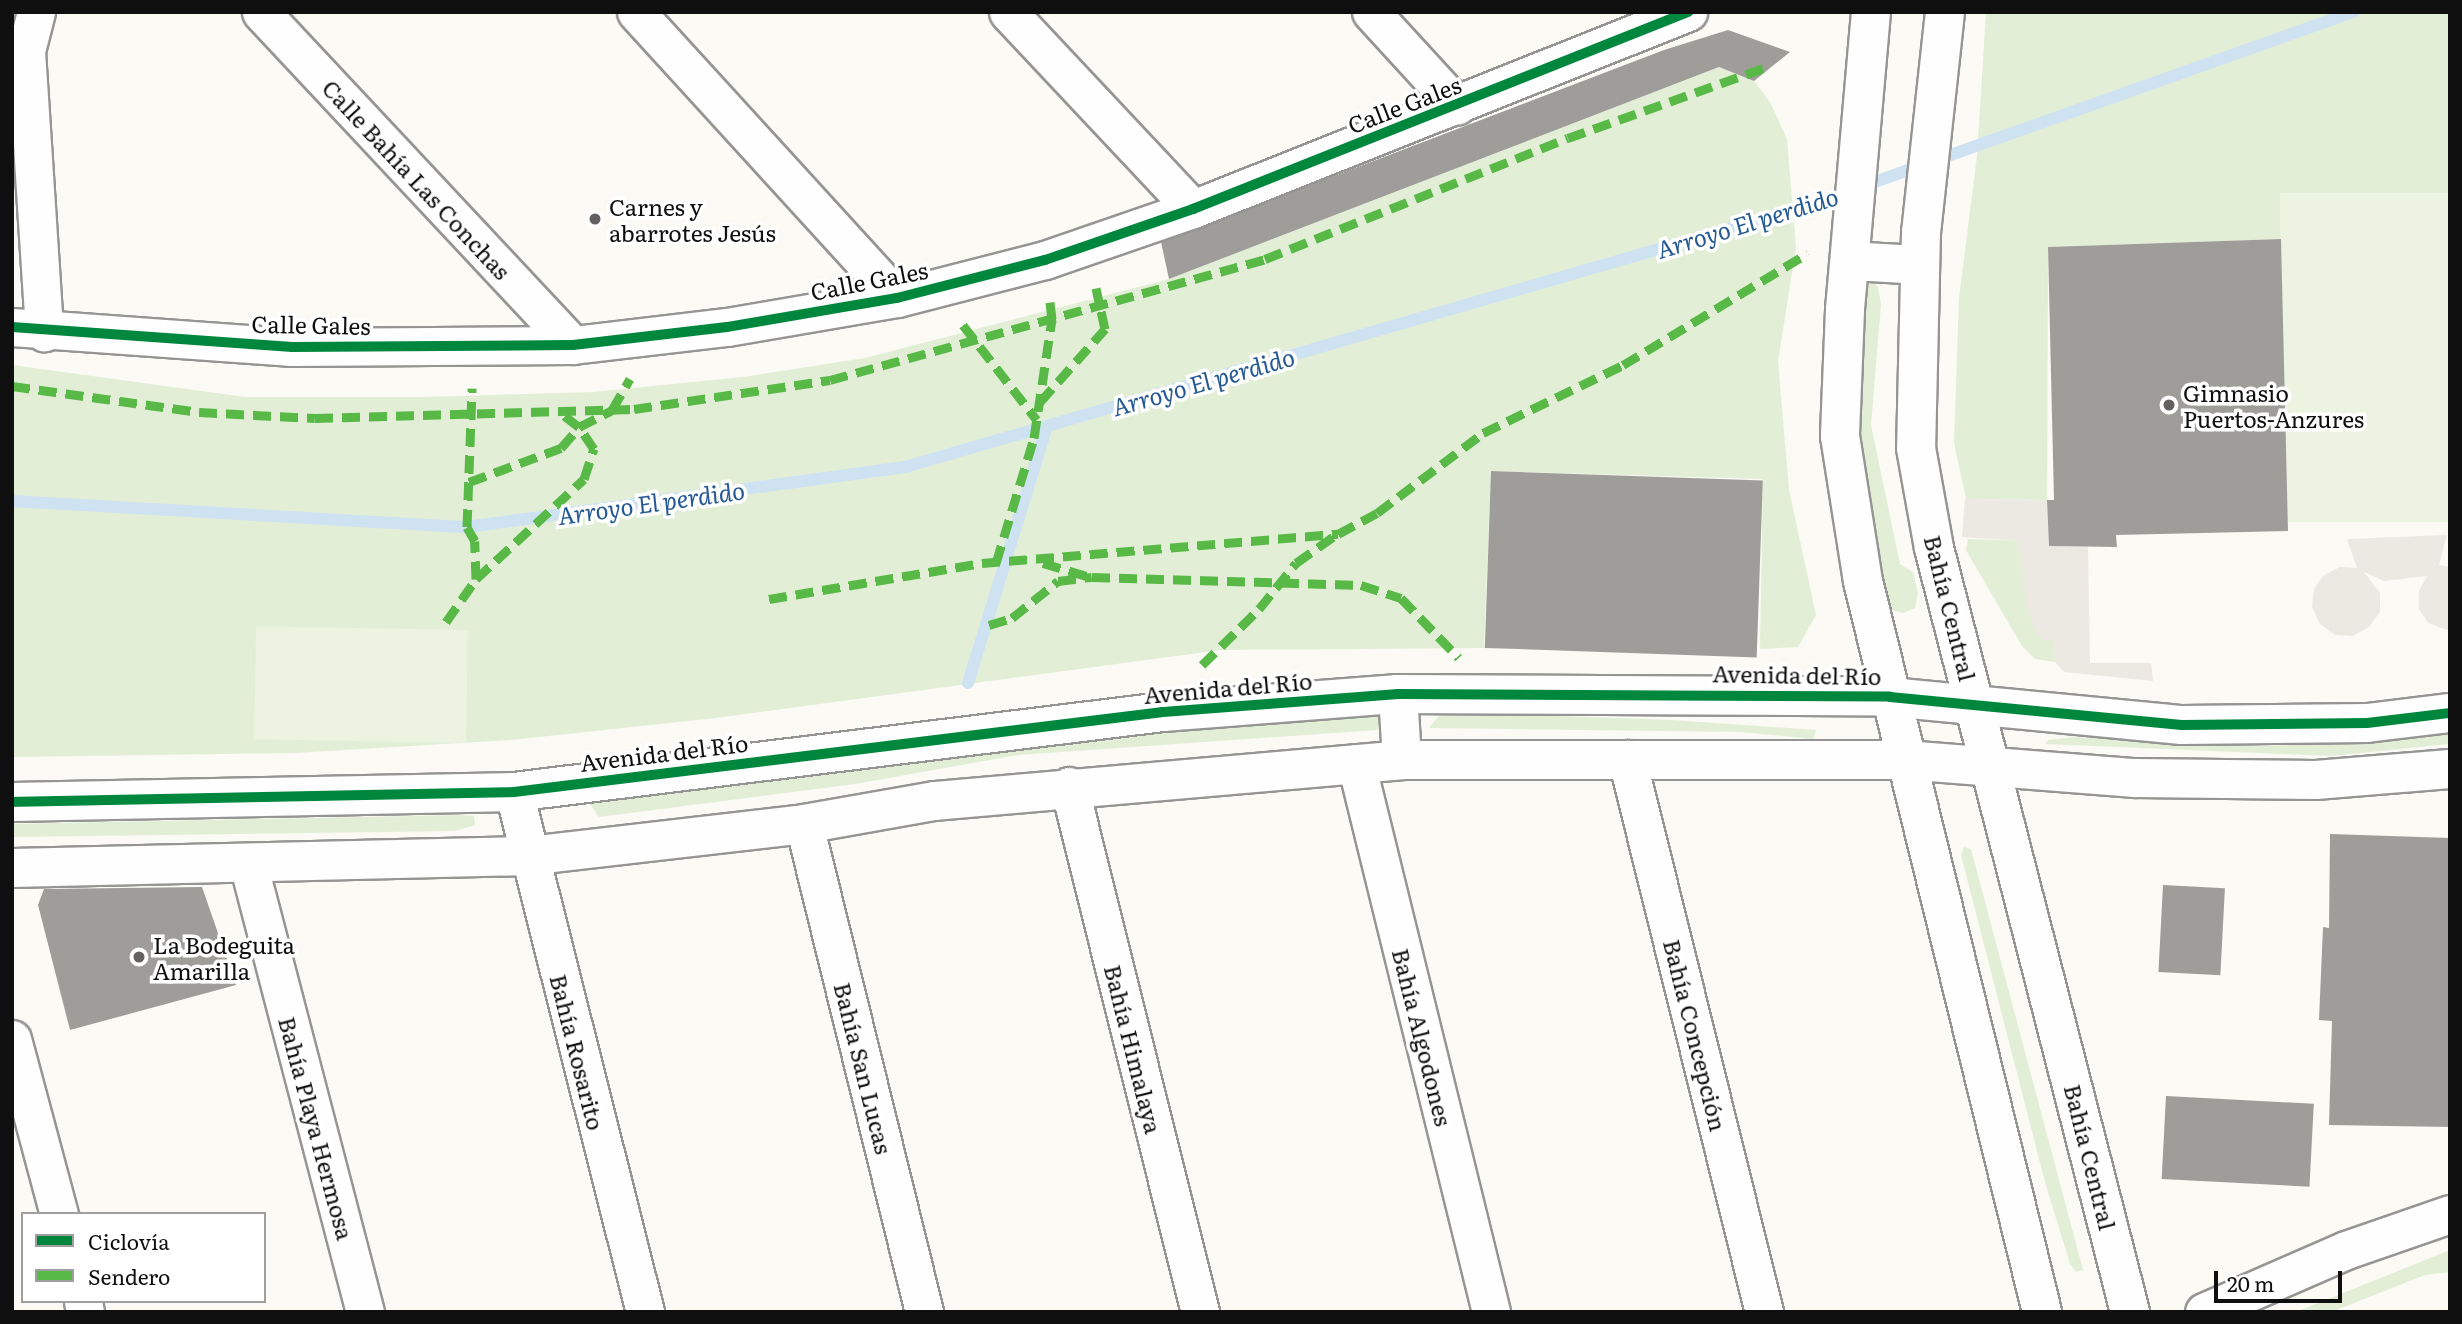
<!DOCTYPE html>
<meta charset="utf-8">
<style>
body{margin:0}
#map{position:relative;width:2462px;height:1324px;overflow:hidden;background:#fbfaf5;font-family:Literata,serif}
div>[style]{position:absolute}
.green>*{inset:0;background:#e3eed7}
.pitch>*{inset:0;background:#ecf3e0;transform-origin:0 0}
.plaza>*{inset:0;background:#ebe9e1}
.stream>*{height:12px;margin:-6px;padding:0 6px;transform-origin:6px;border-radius:6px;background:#cee2f2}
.building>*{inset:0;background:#9f9d9a;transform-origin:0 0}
.roads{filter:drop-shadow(2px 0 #959593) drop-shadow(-2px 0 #959593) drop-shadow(0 2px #959593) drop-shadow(0 -2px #959593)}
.minor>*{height:37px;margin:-18.5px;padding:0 18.5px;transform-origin:18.5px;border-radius:18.5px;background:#fefefe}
.tertiary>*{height:38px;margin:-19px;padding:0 19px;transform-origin:19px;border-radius:19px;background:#fefefe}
.quiet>*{height:9px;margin-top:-4.5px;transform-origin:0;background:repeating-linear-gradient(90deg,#58b947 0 18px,transparent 0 27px)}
.cycleway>*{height:10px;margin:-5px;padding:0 5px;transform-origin:5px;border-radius:5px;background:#00873e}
.dots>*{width:19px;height:19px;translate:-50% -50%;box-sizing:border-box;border:4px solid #fff;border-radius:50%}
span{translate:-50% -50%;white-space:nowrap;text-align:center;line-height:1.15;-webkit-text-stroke:7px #fff;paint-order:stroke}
.street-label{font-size:23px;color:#0f0f0f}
.poi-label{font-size:23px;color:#0f0f0f}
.left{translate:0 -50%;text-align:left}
.water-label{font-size:24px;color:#245994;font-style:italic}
.frame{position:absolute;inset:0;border:14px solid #0f0f0f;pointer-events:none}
.legend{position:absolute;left:21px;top:1212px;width:245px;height:91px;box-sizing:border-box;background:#fff;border:2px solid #9f9f9f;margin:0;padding:9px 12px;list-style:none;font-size:21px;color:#0f0f0f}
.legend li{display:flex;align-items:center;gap:14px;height:35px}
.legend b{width:35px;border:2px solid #9f9f9f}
.scale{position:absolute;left:2214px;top:1271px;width:128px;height:32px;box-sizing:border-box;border:4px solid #0f0f0f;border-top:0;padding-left:9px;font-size:21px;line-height:24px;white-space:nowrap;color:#0f0f0f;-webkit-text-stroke:5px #fff;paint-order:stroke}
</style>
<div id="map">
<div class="green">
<div style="clip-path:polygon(1986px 12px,2450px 12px,2450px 193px,2281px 200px,2281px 239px,2048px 247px,2047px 500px,1966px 499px,1954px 443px,1959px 298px,1977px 156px)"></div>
<div style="clip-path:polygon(1719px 67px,1754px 81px,1770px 102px,1787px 139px,1796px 248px,1778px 361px,1789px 490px,1816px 615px,1798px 647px,1760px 649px,1763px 479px,1491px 471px,1484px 648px,1221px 650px,716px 718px,511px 740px,295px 753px,12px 757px,12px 365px,245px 397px,421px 397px,593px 392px,743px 377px,865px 358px,1169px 279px)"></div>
<div style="clip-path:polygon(1871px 281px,1878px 287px,1881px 304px,1871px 425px,1900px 564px,1913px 572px,1918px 593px,1915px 608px,1903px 613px,1888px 609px,1876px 586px,1881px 571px,1853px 425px,1863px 289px)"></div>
<div style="clip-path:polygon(1968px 539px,2025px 541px,2054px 642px,2055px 662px,2035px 659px,2022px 646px,1966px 550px)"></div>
<div style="clip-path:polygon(1442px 712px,1672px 720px,1816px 730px,1813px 739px,1741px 732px,1429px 728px)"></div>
<div style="clip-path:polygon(1381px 716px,1383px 725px,1377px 730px,1018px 755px,855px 784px,599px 817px,590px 804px,596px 799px,1011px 742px,1306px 718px)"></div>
<div style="clip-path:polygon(2450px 733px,2449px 744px,2332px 756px,2045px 744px,2048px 740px,2076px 737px,2263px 746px,2370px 743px)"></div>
<div style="clip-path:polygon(461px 815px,474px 816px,475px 825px,456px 831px,12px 837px,12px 824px)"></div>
<div style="clip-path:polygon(1964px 847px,1971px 849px,2083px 1270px,2076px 1272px,2070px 1264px,2045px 1182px,1961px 855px)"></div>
<div style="clip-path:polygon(2450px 1250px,2450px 1272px,2425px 1275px,2331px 1312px,2296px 1312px)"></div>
</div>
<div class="pitch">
<div style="left:2450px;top:193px;width:329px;height:170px;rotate:90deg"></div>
<div style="left:468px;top:630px;width:113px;height:212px;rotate:91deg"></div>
</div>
<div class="plaza">
<div style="clip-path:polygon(1965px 499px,2047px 500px,2049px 546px,2088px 547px,2090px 663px,2151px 663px,2153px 681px,2064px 672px,2055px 662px,2054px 642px,2040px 638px,2027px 611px,2019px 541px,1962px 537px)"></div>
<div style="clip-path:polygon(2447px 535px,2439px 565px,2450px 567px,2450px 631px,2428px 623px,2419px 609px,2419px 591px,2427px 576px,2384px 581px,2364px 572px,2380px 593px,2380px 612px,2369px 627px,2353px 636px,2335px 635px,2320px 624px,2312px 607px,2314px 589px,2324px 575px,2340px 567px,2357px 568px,2347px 539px)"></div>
</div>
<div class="stream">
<div style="left:12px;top:501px;width:456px;rotate:3.3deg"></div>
<div style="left:467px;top:527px;width:442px;rotate:-7.8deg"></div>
<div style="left:905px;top:467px;width:936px;rotate:-16.13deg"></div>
<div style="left:1804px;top:207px;width:583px;rotate:-19.55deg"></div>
<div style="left:968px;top:683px;width:269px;rotate:-72.9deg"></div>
</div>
<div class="building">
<div style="clip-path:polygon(1728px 30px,1790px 52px,1754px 81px,1719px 67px,1169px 279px,1161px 242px,1664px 50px)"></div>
<div style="clip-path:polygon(2281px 239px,2288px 531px,2116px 535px,2117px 547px,2049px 546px,2047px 500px,2054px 500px,2048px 247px)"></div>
<div style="left:1491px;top:471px;width:272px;height:177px;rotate:2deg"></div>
<div style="clip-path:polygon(2330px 834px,2450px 838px,2450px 1127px,2329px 1125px,2332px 1021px,2319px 1020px,2323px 927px,2329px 928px)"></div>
<div style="left:2163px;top:885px;width:62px;height:87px;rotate:3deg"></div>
<div style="clip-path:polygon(202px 887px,236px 985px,70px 1030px,38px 905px,44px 889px)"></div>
<div style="left:2166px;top:1096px;width:148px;height:83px;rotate:3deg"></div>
</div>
<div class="roads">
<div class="minor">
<div style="left:36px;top:12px;width:40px;rotate:104.4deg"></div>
<div style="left:26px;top:51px;width:282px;rotate:86.3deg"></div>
<div style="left:261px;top:12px;width:456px;rotate:46.9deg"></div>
<div style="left:636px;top:12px;width:387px;rotate:47.6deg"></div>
<div style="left:1008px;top:12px;width:270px;rotate:46.8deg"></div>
<div style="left:1371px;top:12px;width:127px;rotate:47.5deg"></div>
<div style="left:12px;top:327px;width:281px;rotate:4.1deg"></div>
<div style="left:292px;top:347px;width:281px;rotate:-0.4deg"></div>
<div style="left:573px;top:345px;width:155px;rotate:-6.7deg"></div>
<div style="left:727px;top:327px;width:172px;rotate:-9.7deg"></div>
<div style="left:897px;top:298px;width:153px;rotate:-14.4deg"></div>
<div style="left:1045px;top:260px;width:157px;rotate:-19deg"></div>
<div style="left:1193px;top:209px;width:533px;rotate:-21.7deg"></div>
<div style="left:1627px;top:759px;width:570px;rotate:76.09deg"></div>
<div style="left:1356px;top:763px;width:565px;rotate:76.18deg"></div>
<div style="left:1069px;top:786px;width:542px;rotate:76.02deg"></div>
<div style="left:514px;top:792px;width:536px;rotate:75.86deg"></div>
<div style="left:804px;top:824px;width:503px;rotate:76.18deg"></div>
<div style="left:248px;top:863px;width:464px;rotate:75.4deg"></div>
<div style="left:12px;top:1039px;width:181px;rotate:75deg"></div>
<div style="left:83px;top:1301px;width:11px;rotate:80deg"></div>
<div style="left:2204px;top:1312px;width:155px;rotate:-23.6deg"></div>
<div style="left:2346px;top:1250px;width:110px;rotate:-19.1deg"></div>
</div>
<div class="tertiary">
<div style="left:1871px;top:12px;width:299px;rotate:95deg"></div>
<div style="left:1845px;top:310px;width:126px;rotate:92.3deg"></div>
<div style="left:1840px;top:436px;width:147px;rotate:81deg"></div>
<div style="left:1863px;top:581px;width:753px;rotate:76.24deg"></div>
<div style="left:1945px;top:12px;width:221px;rotate:96.2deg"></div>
<div style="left:1921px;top:232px;width:216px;rotate:91.3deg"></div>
<div style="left:1916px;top:448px;width:102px;rotate:79.8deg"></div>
<div style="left:1934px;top:548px;width:789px;rotate:75.61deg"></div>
<div style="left:1850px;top:261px;width:70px;rotate:3.3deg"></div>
<div style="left:1398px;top:694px;width:66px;rotate:86.5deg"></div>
<div style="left:12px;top:802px;width:502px;rotate:-1.14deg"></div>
<div style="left:514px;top:792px;width:654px;rotate:-7.03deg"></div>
<div style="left:1163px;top:712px;width:236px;rotate:-4.4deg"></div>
<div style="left:1398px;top:694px;width:492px;rotate:0.3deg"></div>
<div style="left:1890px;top:697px;width:293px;rotate:5.5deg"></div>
<div style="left:2182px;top:725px;width:185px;rotate:-0.6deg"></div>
<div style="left:2367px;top:723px;width:84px;rotate:-6.9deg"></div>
<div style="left:12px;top:868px;width:516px;rotate:-1.33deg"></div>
<div style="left:528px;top:856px;width:278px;rotate:-6.6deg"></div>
<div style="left:804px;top:824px;width:133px;rotate:-10deg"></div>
<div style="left:935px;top:801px;width:469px;rotate:-5deg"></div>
<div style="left:1402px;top:760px;width:503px"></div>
<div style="left:1905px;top:760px;width:231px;rotate:4.5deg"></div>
<div style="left:2135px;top:778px;width:181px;rotate:0.6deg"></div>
<div style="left:2316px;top:780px;width:134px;rotate:-4.7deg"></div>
</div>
</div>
<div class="quiet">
<div style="left:963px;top:325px;width:120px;rotate:52.1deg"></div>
<div style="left:12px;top:386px;width:189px;rotate:7.9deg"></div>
<div style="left:199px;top:412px;width:116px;rotate:3deg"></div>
<div style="left:315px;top:418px;width:319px;rotate:-1.6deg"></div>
<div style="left:634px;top:409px;width:198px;rotate:-8.4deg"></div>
<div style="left:830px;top:380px;width:452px;rotate:-15.5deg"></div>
<div style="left:1265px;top:259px;width:326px;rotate:-21.8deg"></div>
<div style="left:1568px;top:138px;width:207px;rotate:-19.7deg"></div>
<div style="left:1040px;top:402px;width:98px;rotate:-48.3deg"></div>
<div style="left:1105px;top:329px;width:42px;rotate:-102.4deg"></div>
<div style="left:469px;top:482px;width:98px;rotate:-20.3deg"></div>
<div style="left:561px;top:448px;width:28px;rotate:-49deg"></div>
<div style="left:579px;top:427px;width:37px;rotate:-27deg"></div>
<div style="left:612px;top:410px;width:36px;rotate:-60deg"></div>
<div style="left:996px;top:563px;width:131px;rotate:-73.1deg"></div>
<div style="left:1034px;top:438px;width:120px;rotate:-81.4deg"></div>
<div style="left:1052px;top:319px;width:17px;rotate:-97deg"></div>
<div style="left:1043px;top:563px;width:46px;rotate:16.5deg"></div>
<div style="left:476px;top:579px;width:147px;rotate:-42.8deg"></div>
<div style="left:584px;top:479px;width:32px;rotate:-72deg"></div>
<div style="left:594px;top:449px;width:27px;rotate:-124deg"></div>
<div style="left:579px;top:427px;width:23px;rotate:-142deg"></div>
<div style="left:769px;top:599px;width:216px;rotate:-9.6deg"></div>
<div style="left:982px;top:563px;width:357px;rotate:-4.7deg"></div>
<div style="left:1338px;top:534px;width:44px;rotate:-28.3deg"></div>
<div style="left:1377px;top:513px;width:133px;rotate:-37deg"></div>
<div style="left:1483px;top:433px;width:156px;rotate:-25.9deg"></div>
<div style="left:1623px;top:365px;width:216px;rotate:-31.2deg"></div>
<div style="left:446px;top:622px;width:52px;rotate:-55.1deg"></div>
<div style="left:476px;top:579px;width:38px;rotate:-92deg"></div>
<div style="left:475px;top:541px;width:16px;rotate:-120deg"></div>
<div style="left:467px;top:527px;width:139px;rotate:-87.9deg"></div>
<div style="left:989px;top:625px;width:24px;rotate:-17deg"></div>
<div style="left:1012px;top:618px;width:59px;rotate:-38.8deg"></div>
<div style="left:1058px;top:581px;width:34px;rotate:-7deg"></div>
<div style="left:1092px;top:577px;width:269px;rotate:1.7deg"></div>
<div style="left:1361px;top:585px;width:42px;rotate:18deg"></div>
<div style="left:1401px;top:598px;width:83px;rotate:46deg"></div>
<div style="left:1202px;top:665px;width:80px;rotate:-44.5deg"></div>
<div style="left:1259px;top:609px;width:59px;rotate:-51.2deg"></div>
<div style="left:1296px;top:563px;width:50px;rotate:-35.3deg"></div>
</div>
<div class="cycleway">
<div style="left:12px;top:327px;width:281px;rotate:4.1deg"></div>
<div style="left:292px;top:347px;width:281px;rotate:-0.4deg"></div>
<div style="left:573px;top:345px;width:155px;rotate:-6.7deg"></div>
<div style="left:727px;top:327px;width:172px;rotate:-9.7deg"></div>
<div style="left:897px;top:298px;width:153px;rotate:-14.4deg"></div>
<div style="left:1045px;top:260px;width:157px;rotate:-19deg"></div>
<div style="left:1193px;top:209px;width:533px;rotate:-21.7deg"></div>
<div style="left:12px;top:802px;width:502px;rotate:-1.14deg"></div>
<div style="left:514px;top:792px;width:654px;rotate:-7.03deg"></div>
<div style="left:1163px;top:712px;width:236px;rotate:-4.4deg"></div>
<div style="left:1398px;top:694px;width:492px;rotate:0.3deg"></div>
<div style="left:1890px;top:697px;width:293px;rotate:5.5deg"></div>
<div style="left:2182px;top:725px;width:185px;rotate:-0.6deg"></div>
<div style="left:2367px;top:723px;width:84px;rotate:-6.9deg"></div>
</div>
<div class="dots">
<div style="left:595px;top:219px;background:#626160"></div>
<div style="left:2169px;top:405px;background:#626160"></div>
<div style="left:139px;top:957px;background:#626160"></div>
</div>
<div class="street-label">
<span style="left:1404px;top:104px;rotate:-21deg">Calle Gales</span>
<span style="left:417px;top:179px;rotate:47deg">Calle Bahía Las Conchas</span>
<span style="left:869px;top:280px;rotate:-11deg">Calle Gales</span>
<span style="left:311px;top:324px;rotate:1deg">Calle Gales</span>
<span style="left:1951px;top:608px;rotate:76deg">Bahía Central</span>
<span style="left:1797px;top:674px;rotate:1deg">Avenida del Río</span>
<span style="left:1228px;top:687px;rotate:-5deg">Avenida del Río</span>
<span style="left:664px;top:752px;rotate:-7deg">Avenida del Río</span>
<span style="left:1696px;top:1035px;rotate:76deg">Bahía Concepción</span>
<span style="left:1423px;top:1037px;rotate:76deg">Bahía Algodones</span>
<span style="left:1134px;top:1049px;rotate:76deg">Bahía Himalaya</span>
<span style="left:578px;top:1052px;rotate:76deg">Bahía Rosarito</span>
<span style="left:864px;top:1068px;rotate:76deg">Bahía San Lucas</span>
<span style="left:317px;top:1128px;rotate:75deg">Bahía Playa Hermosa</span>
<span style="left:2091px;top:1157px;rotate:76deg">Bahía Central</span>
</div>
<div class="poi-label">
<span class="left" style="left:609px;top:219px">Carnes y<br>abarrotes Jesús</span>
<span class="left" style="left:2183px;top:405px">Gimnasio<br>Puertos-Anzures</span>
<span class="left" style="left:153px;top:957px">La Bodeguita<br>Amarilla</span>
</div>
<div class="water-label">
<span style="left:1747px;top:222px;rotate:-17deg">Arroyo El perdido</span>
<span style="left:1203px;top:381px;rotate:-16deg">Arroyo El perdido</span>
<span style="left:651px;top:502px;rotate:-8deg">Arroyo El perdido</span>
</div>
<div class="frame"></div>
<ul class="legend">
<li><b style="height:9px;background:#00873e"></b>Ciclovía</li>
<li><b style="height:9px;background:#58b947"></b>Sendero</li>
</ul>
<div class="scale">20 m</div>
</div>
